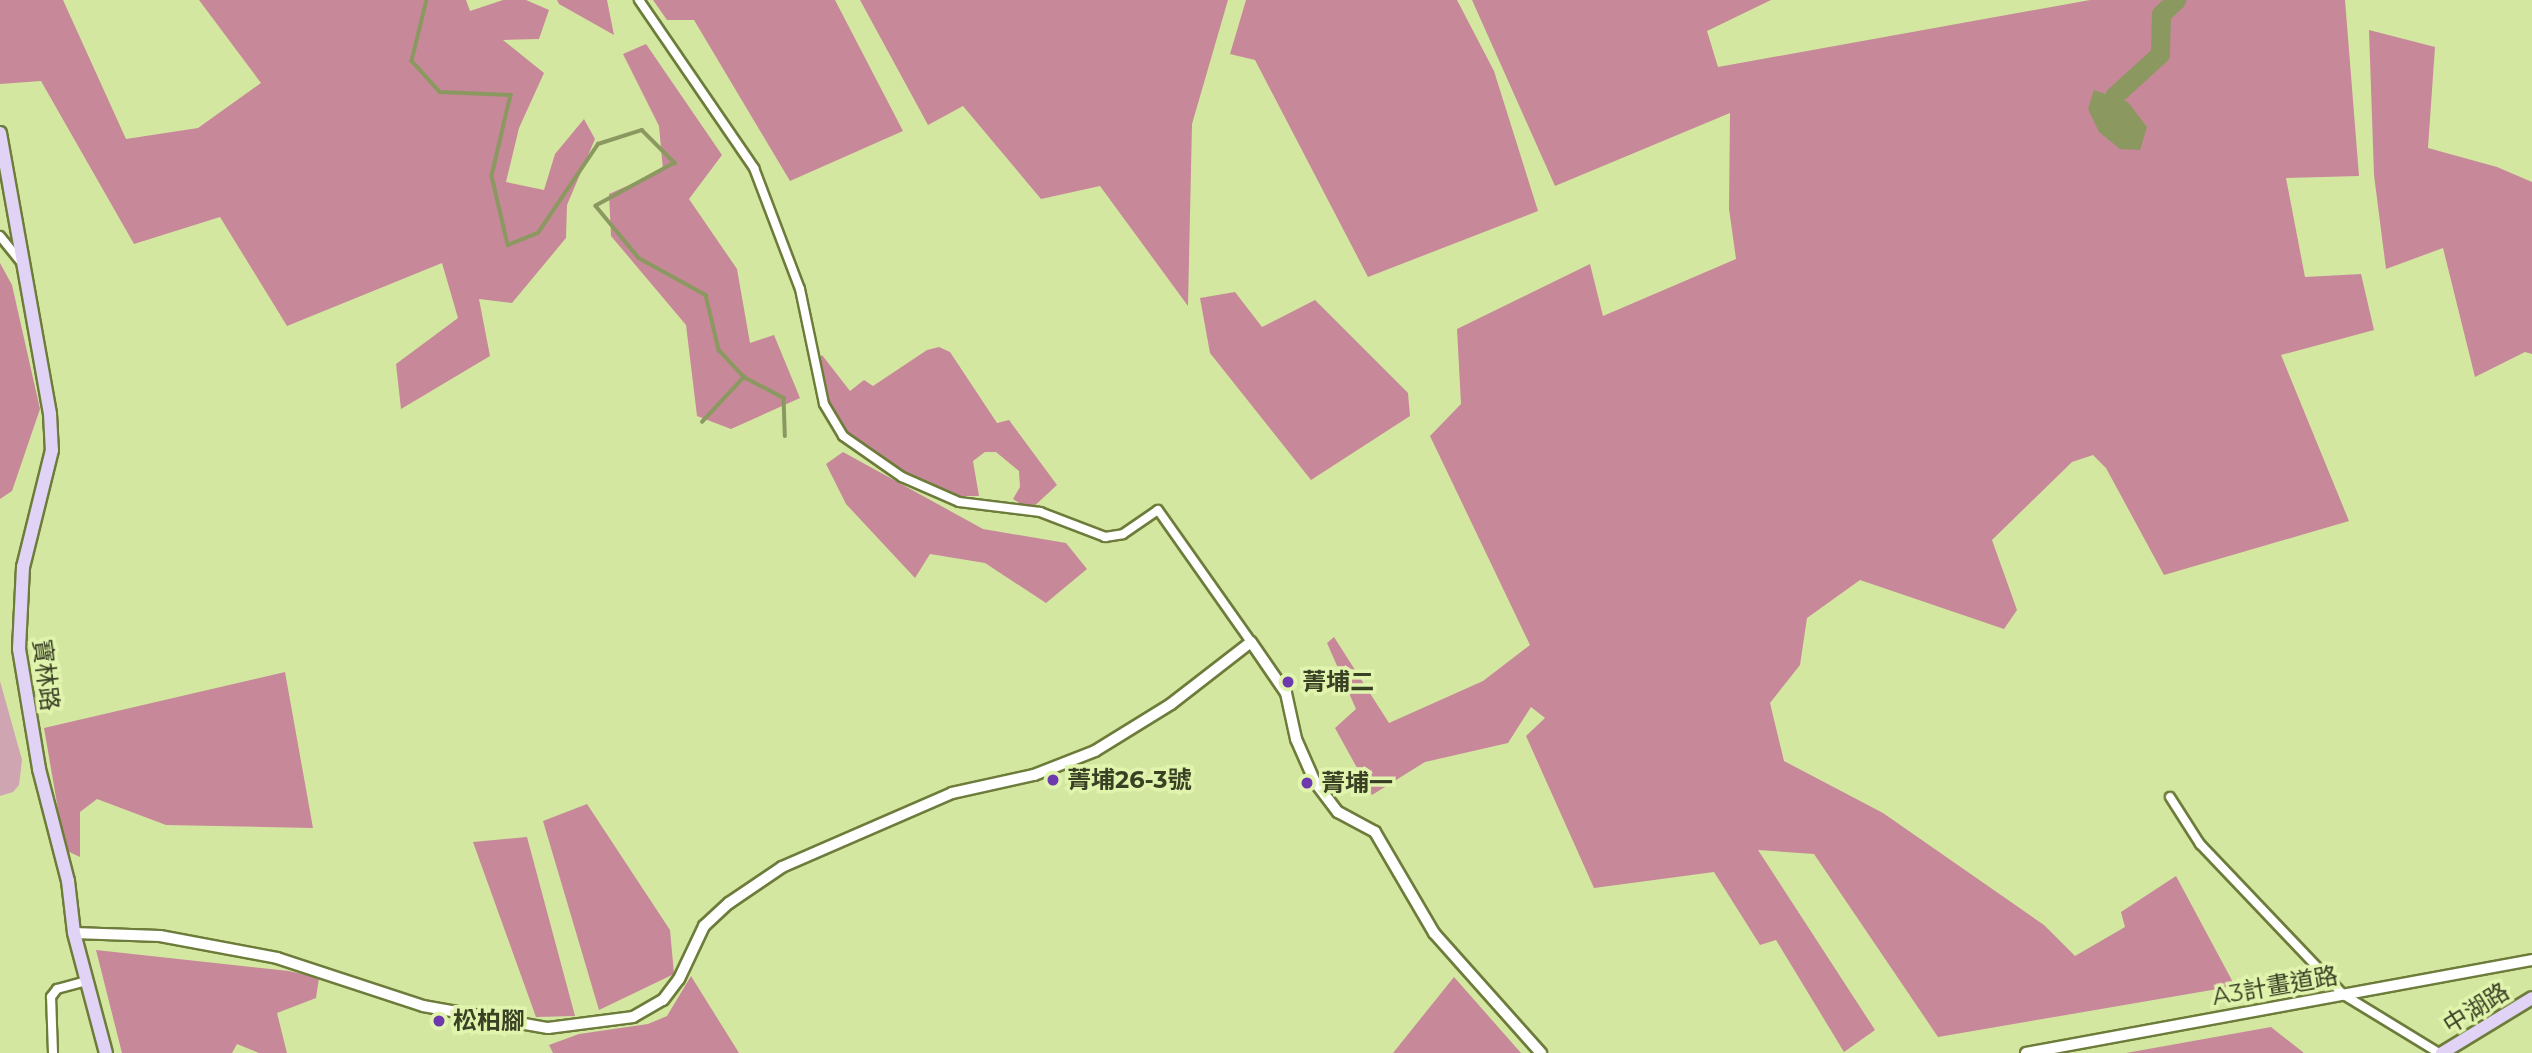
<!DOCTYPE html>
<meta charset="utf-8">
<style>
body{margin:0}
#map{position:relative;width:2532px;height:1053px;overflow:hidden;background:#d4e7a1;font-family:Montserrat,"Noto Sans TC",sans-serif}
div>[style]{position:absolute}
.green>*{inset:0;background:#cea5b0}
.forest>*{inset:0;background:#c7889a}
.water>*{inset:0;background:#8b9961}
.stream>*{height:3.5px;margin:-1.75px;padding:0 1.75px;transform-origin:1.75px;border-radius:1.75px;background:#8b9961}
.river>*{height:19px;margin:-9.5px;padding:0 9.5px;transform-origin:9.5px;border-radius:9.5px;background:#8b9961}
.roads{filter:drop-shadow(2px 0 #6d7c3a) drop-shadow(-2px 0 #6d7c3a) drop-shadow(0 2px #6d7c3a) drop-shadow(0 -2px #6d7c3a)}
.minor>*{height:8px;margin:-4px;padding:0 4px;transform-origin:4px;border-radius:4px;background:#fff}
.tertiary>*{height:10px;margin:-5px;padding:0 5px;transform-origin:5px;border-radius:5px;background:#fff}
.secondary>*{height:12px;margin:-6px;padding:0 6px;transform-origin:6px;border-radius:6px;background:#e0d3f5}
.dots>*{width:19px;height:19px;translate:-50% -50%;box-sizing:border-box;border:4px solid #e1f4ad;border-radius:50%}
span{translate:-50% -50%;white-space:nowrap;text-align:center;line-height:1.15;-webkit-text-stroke:7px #e1f4ad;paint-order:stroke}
.street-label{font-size:24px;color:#394024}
.poi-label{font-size:24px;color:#394024;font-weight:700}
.left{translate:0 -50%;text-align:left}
</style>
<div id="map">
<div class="green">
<div style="clip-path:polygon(0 681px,22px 760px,19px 785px,13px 792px,0 796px)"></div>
</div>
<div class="forest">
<div style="clip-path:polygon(0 0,63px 0,126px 139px,198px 128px,261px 83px,199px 0,466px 0,470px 11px,503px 0,526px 0,549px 10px,539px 39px,503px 40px,544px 73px,519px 128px,506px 182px,544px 190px,555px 154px,584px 119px,595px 139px,567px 205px,566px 238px,512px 303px,479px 299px,490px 356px,401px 409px,396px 364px,458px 318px,442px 263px,287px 326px,220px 217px,134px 244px,41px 81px,0 84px)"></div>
<div style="clip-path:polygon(557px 0,607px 0,614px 35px,559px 4px)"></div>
<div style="clip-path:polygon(653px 0,835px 0,903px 131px,790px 181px,694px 20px,667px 20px)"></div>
<div style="clip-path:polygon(860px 0,1228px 0,1192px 124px,1188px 306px,1100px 186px,1041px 199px,963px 106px,928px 125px)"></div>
<div style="clip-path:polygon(1246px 0,1457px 0,1494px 71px,1538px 211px,1368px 277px,1255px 60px,1230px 54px)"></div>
<div style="clip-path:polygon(1472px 0,1771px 0,1707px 31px,1718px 67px,2090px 0,2345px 0,2359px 176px,2286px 178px,2305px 277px,2361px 274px,2374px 330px,2281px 355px,2349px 521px,2164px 575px,2106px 468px,2093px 455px,2072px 462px,1992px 540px,2017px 610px,2004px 629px,1860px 580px,1807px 618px,1800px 665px,1770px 703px,1784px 761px,1883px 813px,2044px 925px,2075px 956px,2125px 927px,2121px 912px,2176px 876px,2235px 986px,1938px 1037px,1814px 854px,1758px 850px,1875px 1030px,1844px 1052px,1776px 940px,1760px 945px,1714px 872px,1594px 888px,1526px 736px,1545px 718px,1531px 707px,1508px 743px,1425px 762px,1372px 795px,1335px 728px,1356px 709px,1327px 643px,1334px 637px,1389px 723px,1483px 681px,1530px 645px,1430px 436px,1461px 404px,1457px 329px,1590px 264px,1603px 316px,1736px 259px,1729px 209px,1730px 113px,1555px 186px)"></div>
<div style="clip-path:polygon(2369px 30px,2435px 47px,2428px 148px,2497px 167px,2532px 182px,2532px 354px,2525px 352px,2475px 377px,2443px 248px,2386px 269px,2374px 175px)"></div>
<div style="clip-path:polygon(646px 44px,722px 155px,689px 199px,737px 269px,750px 343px,774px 335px,800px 398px,731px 429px,697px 416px,686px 325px,611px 236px,609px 194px,663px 170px,659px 126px,623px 54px)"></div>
<div style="clip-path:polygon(0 263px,12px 285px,40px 409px,12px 491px,0 499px)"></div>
<div style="clip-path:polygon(1235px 292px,1262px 327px,1315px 300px,1408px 393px,1410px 416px,1311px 480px,1210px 353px,1200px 298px)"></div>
<div style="clip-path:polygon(939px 347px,950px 352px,997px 423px,1009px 420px,1057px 485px,1030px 510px,1013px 499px,1020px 487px,1019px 471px,996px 452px,985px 452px,973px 461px,979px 496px,945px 496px,852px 445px,834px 427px,816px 362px,822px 355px,850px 391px,864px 380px,873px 386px,927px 350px)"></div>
<div style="clip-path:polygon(843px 452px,983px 529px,1066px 543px,1087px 569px,1046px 603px,985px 563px,930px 554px,915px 578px,846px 504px,826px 464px)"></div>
<div style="clip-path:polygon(285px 672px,313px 828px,166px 825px,97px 799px,80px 812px,80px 857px,65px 850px,44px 728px)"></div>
<div style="clip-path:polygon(587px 804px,670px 930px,674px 974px,599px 1010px,543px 821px)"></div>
<div style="clip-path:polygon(527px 837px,575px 1016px,536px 1017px,473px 842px)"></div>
<div style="clip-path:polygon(96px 950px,289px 971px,319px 978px,316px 998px,277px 1013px,287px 1053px,259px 1053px,237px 1044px,232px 1053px,122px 1053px)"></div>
<div style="clip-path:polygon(691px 976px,739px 1053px,553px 1053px,549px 1045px,579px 1034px,648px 1024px,667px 1016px)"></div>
<div style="clip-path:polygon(1454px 977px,1521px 1053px,1393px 1053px)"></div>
<div style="clip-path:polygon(2271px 1027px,2304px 1053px,2126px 1053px)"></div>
</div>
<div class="water">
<div style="clip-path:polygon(2094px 90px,2128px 102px,2147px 127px,2140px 150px,2120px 149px,2099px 132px,2088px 109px)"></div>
</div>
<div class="stream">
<div style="left:427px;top:0;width:63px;rotate:103.8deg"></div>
<div style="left:412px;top:61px;width:42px;rotate:47.9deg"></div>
<div style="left:440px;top:92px;width:71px;rotate:2.4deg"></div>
<div style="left:511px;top:95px;width:83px;rotate:103.2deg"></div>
<div style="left:492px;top:176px;width:71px;rotate:76.9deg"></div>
<div style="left:508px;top:245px;width:32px;rotate:-22deg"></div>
<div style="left:538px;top:233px;width:107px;rotate:-56deg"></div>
<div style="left:598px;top:144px;width:46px;rotate:-17.7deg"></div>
<div style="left:642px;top:130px;width:47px;rotate:45deg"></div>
<div style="left:675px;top:163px;width:90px;rotate:151.4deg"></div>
<div style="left:596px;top:206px;width:67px;rotate:50.4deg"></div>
<div style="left:639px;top:258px;width:77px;rotate:28.9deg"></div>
<div style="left:706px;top:295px;width:57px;rotate:76.7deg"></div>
<div style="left:719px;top:350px;width:37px;rotate:47deg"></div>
<div style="left:744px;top:377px;width:45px;rotate:27.7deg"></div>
<div style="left:784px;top:398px;width:38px;rotate:88deg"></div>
<div style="left:702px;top:422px;width:62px;rotate:-47deg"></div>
</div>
<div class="river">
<div style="left:2114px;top:96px;width:62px;rotate:-42.4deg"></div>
<div style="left:2160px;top:54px;width:40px;rotate:-88.6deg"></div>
<div style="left:2161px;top:14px;width:21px;rotate:-43deg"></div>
</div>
<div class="roads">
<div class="minor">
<div style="left:639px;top:0;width:204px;rotate:55.6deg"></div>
<div style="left:754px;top:168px;width:129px;rotate:69.2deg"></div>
<div style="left:800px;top:289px;width:117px;rotate:78.2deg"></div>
<div style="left:824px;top:404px;width:37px;rotate:59deg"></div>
<div style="left:843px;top:436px;width:72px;rotate:34.8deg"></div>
<div style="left:902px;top:477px;width:62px;rotate:23.7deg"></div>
<div style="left:959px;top:502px;width:82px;rotate:7deg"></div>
<div style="left:1040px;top:512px;width:70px;rotate:21deg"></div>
<div style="left:1105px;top:537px;width:18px;rotate:-9deg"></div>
<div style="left:1123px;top:534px;width:42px;rotate:-34.4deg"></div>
<div style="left:1158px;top:510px;width:161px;rotate:54.8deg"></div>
<div style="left:0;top:236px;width:35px;rotate:51deg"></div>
<div style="left:2170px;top:797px;width:56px;rotate:57.4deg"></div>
<div style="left:2200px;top:844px;width:209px;rotate:46.4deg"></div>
<div style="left:2344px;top:995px;width:111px;rotate:31.4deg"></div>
<div style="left:53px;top:1053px;width:56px;rotate:-92deg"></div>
<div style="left:51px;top:997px;width:10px;rotate:-53deg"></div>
<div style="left:57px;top:989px;width:31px;rotate:-15deg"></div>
</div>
<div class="tertiary">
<div style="left:74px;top:933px;width:86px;rotate:2deg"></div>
<div style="left:160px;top:936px;width:119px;rotate:10.6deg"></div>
<div style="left:277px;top:958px;width:154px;rotate:18.2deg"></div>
<div style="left:423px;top:1006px;width:127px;rotate:10deg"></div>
<div style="left:548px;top:1028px;width:86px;rotate:-7.4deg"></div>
<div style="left:633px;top:1017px;width:34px;rotate:-30deg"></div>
<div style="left:663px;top:1000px;width:26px;rotate:-53deg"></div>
<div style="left:679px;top:979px;width:59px;rotate:-64.7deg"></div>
<div style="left:704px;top:926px;width:34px;rotate:-43deg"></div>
<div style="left:729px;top:903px;width:64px;rotate:-34.2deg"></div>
<div style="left:782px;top:867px;width:185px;rotate:-23.5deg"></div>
<div style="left:952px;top:793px;width:84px;rotate:-12.4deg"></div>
<div style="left:1034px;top:775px;width:66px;rotate:-21.5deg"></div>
<div style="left:1095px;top:751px;width:89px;rotate:-31.7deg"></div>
<div style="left:1171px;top:704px;width:101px;rotate:-37.8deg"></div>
<div style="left:1251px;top:642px;width:62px;rotate:55.5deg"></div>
<div style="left:1286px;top:693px;width:47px;rotate:77.7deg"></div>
<div style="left:1296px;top:739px;width:47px;rotate:66.2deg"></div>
<div style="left:1315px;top:782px;width:38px;rotate:53deg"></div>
<div style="left:1338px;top:812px;width:42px;rotate:28.4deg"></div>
<div style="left:1375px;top:832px;width:117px;rotate:59.7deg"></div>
<div style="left:1434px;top:933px;width:161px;rotate:48.3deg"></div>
<div style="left:2026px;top:1053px;width:514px;rotate:-10.41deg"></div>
</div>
<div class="secondary">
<div style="left:0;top:133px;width:285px;rotate:79.9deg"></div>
<div style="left:50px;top:414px;width:36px;rotate:87deg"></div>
<div style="left:52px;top:450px;width:121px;rotate:103.9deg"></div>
<div style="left:23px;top:567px;width:82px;rotate:92.8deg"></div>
<div style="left:19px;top:649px;width:122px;rotate:80.5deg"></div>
<div style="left:39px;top:769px;width:116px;rotate:75.5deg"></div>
<div style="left:68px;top:881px;width:52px;rotate:83.4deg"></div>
<div style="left:74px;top:933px;width:124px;rotate:75.1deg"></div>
<div style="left:2442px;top:1053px;width:105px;rotate:-31.4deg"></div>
</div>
</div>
<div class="dots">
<div style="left:1288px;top:682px;background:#6e38af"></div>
<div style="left:1053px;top:780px;background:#6e38af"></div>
<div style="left:1307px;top:783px;background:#6e38af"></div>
<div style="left:439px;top:1021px;background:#6e38af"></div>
</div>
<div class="street-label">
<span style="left:46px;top:675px;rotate:83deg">寶林路</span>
<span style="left:2275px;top:986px;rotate:-10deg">A3計畫道路</span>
<span style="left:2476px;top:1008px;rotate:-32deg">中湖路</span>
</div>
<div class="poi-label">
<span class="left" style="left:1302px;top:682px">菁埔二</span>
<span class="left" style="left:1067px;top:780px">菁埔26-3號</span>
<span class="left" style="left:1321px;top:783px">菁埔一</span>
<span class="left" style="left:453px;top:1021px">松柏腳</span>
</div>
</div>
